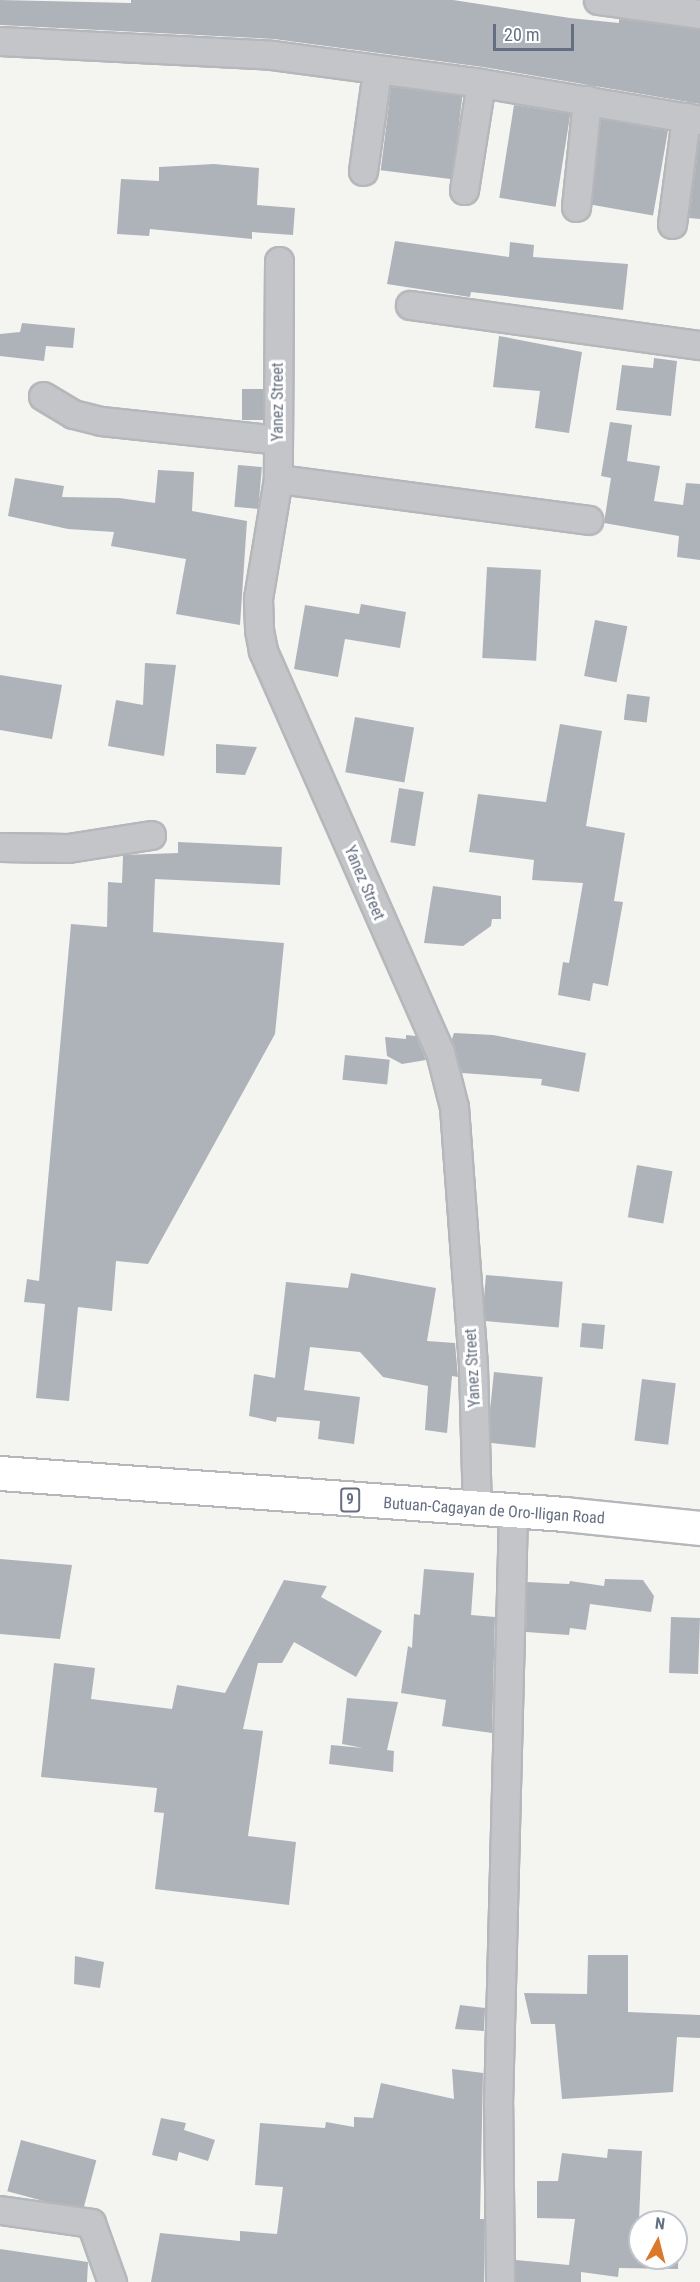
<!DOCTYPE html>
<style>
body{margin:0}
#map{position:relative;width:700px;height:2282px;overflow:hidden;background:#f4f5f1;font-family:"Roboto Condensed",sans-serif}
div>[style]{position:absolute}
.building>*{inset:0;background:#aeb2b9;transform-origin:0 0}
.roads{filter:drop-shadow(2px 0 #b5b7bb) drop-shadow(-2px 0 #b5b7bb) drop-shadow(0 2px #b5b7bb) drop-shadow(0 -2px #b5b7bb)}
.minor>*{height:27px;margin:-13.5px;padding:0 13.5px;transform-origin:13.5px;border-radius:13.5px;background:#c3c5c9}
.highway>*{height:33px;margin:-16.5px;padding:0 16.5px;transform-origin:16.5px;border-radius:16.5px;background:#fff}
span{translate:-50% -50%;white-space:nowrap;text-align:center;line-height:1.15;-webkit-text-stroke:6px #fff;paint-order:stroke}
.shield-label span{padding:2px 4px;background:#fff;border:2px solid;border-radius:4px;-webkit-text-stroke-width:0}
.shield-label{font-size:15px;color:#656f81;font-weight:700}
.street-label{font-size:16px;color:#656f81}
.north{position:absolute;left:628px;top:2210px;width:60px;height:60px;box-sizing:border-box;background:#fff;border:2px solid #c1c5cd;border-radius:50%;rotate:7deg;font-size:16px;font-weight:700;line-height:24px;text-align:center;color:#656f81}
.north::after{content:'';display:block;margin:auto;width:21px;height:27px;background:#dc782a;clip-path:polygon(50% 0,100% 100%,50% 72%,0 100%)}
.scale{position:absolute;left:493px;top:24px;width:81px;height:27px;box-sizing:border-box;border:3px solid #656f81;border-top:0;padding-left:8px;font-size:18px;line-height:21px;white-space:nowrap;color:#656f81;-webkit-text-stroke:4px #fff;paint-order:stroke}
</style>
<div id="map">
<div class="building">
<div style="clip-path:polygon(0 0,131px 3px,131px 0,453px 0,570px 18px,619px 23px,619px 19px,700px 29px,700px 104px,483px 67px,274px 39px,0 25px)"></div>
<div style="left:391px;top:87px;width:72px;height:84px;rotate:7deg"></div>
<div style="left:514px;top:105px;width:57px;height:94px;rotate:9deg"></div>
<div style="left:601px;top:119px;width:68px;height:86px;rotate:10deg"></div>
<div style="clip-path:polygon(700px 135px,700px 219px,689px 218px)"></div>
<div style="clip-path:polygon(214px 164px,259px 168px,257px 205px,295px 208px,293px 235px,252px 232px,252px 239px,150px 229px,149px 236px,117px 234px,121px 179px,159px 181px,159px 167px)"></div>
<div style="clip-path:polygon(395px 241px,509px 257px,510px 242px,534px 245px,533px 257px,628px 264px,623px 310px,471px 292px,470px 297px,387px 284px)"></div>
<div style="clip-path:polygon(22px 323px,75px 328px,73px 348px,46px 346px,44px 361px,0 356px,0 334px,20px 332px)"></div>
<div style="clip-path:polygon(499px 336px,582px 352px,569px 433px,535px 428px,540px 391px,493px 387px)"></div>
<div style="clip-path:polygon(654px 358px,677px 361px,671px 416px,616px 410px,622px 365px,653px 368px)"></div>
<div style="left:242px;top:389px;width:21px;height:31px"></div>
<div style="clip-path:polygon(610px 422px,632px 425px,627px 461px,660px 466px,654px 501px,683px 505px,686px 483px,700px 484px,700px 560px,677px 557px,679px 536px,604px 523px,611px 478px,601px 476px)"></div>
<div style="left:238px;top:465px;width:24px;height:42px;rotate:5deg"></div>
<div style="clip-path:polygon(158px 470px,194px 472px,192px 511px,247px 521px,240px 625px,176px 614px,186px 559px,111px 546px,114px 532px,68px 529px,8px 516px,15px 478px,64px 486px,62px 497px,119px 498px,155px 503px)"></div>
<div style="left:487px;top:567px;width:54px;height:91px;rotate:3deg"></div>
<div style="clip-path:polygon(361px 604px,406px 612px,400px 648px,345px 639px,338px 677px,294px 669px,305px 605px,359px 614px)"></div>
<div style="left:595px;top:620px;width:33px;height:57px;rotate:11deg"></div>
<div style="clip-path:polygon(145px 663px,176px 665px,164px 756px,108px 746px,116px 700px,143px 705px)"></div>
<div style="clip-path:polygon(0 675px,62px 685px,52px 739px,0 730px)"></div>
<div style="left:627px;top:694px;width:23px;height:26px;rotate:7deg"></div>
<div style="left:355px;top:717px;width:60px;height:56px;rotate:10deg"></div>
<div style="clip-path:polygon(560px 724px,602px 731px,586px 826px,625px 833px,614px 901px,623px 902px,608px 986px,593px 983px,590px 1001px,558px 995px,563px 962px,569px 963px,583px 883px,532px 880px,534px 860px,469px 852px,478px 794px,546px 802px)"></div>
<div style="clip-path:polygon(216px 744px,257px 747px,245px 775px,216px 773px)"></div>
<div style="left:399px;top:788px;width:25px;height:55px;rotate:9deg"></div>
<div style="clip-path:polygon(178px 842px,282px 847px,280px 885px,155px 879px,153px 932px,284px 943px,275px 1034px,148px 1264px,116px 1261px,112px 1311px,78px 1307px,69px 1401px,36px 1398px,45px 1304px,24px 1302px,27px 1279px,39px 1281px,71px 924px,107px 927px,108px 882px,122px 883px,123px 855px,178px 853px)"></div>
<div style="clip-path:polygon(433px 886px,501px 896px,501px 919px,492px 919px,491px 926px,463px 946px,424px 943px)"></div>
<div style="clip-path:polygon(454px 1033px,493px 1035px,586px 1053px,579px 1092px,541px 1085px,542px 1079px,462px 1073px,452px 1039px)"></div>
<div style="clip-path:polygon(406px 1035px,416px 1036px,426px 1060px,402px 1064px,387px 1056px,385px 1037px,406px 1039px)"></div>
<div style="left:345px;top:1055px;width:45px;height:25px;rotate:6deg"></div>
<div style="left:637px;top:1165px;width:36px;height:53px;rotate:10deg"></div>
<div style="clip-path:polygon(351px 1273px,436px 1288px,427px 1341px,455px 1343px,458px 1377px,452px 1376px,447px 1433px,425px 1430px,428px 1386px,383px 1377px,360px 1352px,310px 1347px,304px 1390px,360px 1397px,354px 1444px,318px 1439px,320px 1421px,277px 1417px,276px 1422px,249px 1416px,254px 1374px,275px 1378px,286px 1282px,348px 1288px)"></div>
<div style="left:486px;top:1275px;width:77px;height:46px;rotate:5deg"></div>
<div style="left:582px;top:1323px;width:23px;height:24px;rotate:5deg"></div>
<div style="left:494px;top:1372px;width:49px;height:71px;rotate:6deg"></div>
<div style="left:642px;top:1379px;width:34px;height:62px;rotate:7deg"></div>
<div style="clip-path:polygon(0 1559px,72px 1565px,60px 1639px,0 1634px)"></div>
<div style="clip-path:polygon(424px 1569px,474px 1573px,471px 1615px,495px 1617px,492px 1733px,442px 1726px,446px 1700px,401px 1693px,408px 1646px,412px 1648px,414px 1614px,420px 1615px)"></div>
<div style="clip-path:polygon(605px 1579px,643px 1580px,654px 1596px,651px 1612px,590px 1604px,586px 1630px,570px 1628px,569px 1635px,526px 1632px,527px 1582px,569px 1584px,570px 1581px,604px 1586px)"></div>
<div style="clip-path:polygon(284px 1580px,327px 1586px,321px 1597px,382px 1631px,356px 1677px,294px 1642px,282px 1663px,258px 1663px,243px 1729px,263px 1731px,248px 1836px,296px 1842px,289px 1905px,155px 1889px,164px 1813px,154px 1812px,157px 1788px,41px 1777px,54px 1663px,95px 1668px,91px 1699px,172px 1709px,177px 1685px,225px 1693px)"></div>
<div style="left:671px;top:1617px;width:29px;height:56px;rotate:2deg"></div>
<div style="clip-path:polygon(347px 1698px,398px 1702px,387px 1750px,394px 1751px,393px 1772px,329px 1764px,331px 1745px,363px 1748px,342px 1744px)"></div>
<div style="clip-path:polygon(588px 1955px,628px 1955px,628px 2012px,700px 2015px,700px 2038px,677px 2037px,673px 2092px,562px 2099px,555px 2024px,531px 2024px,524px 1993px,587px 1994px)"></div>
<div style="clip-path:polygon(75px 1956px,104px 1962px,100px 1988px,74px 1984px)"></div>
<div style="clip-path:polygon(460px 2005px,485px 2008px,484px 2031px,455px 2029px)"></div>
<div style="clip-path:polygon(452px 2069px,483px 2073px,480px 2219px,484px 2219px,484px 2282px,151px 2282px,160px 2233px,240px 2241px,240px 2231px,277px 2234px,283px 2187px,255px 2185px,260px 2123px,325px 2128px,326px 2122px,354px 2127px,354px 2117px,373px 2118px,381px 2083px,454px 2099px)"></div>
<div style="clip-path:polygon(161px 2118px,186px 2123px,184px 2130px,215px 2140px,208px 2161px,179px 2152px,177px 2161px,152px 2155px)"></div>
<div style="left:21px;top:2140px;width:78px;height:53px;rotate:15deg"></div>
<div style="clip-path:polygon(evenodd,608px 2149px,642px 2151px,639px 2220px,679px 2221px,678px 2269px,619px 2268px,618px 2277px,581px 2272px,581px 2282px,516px 2282px,516px 2260px,569px 2265px,575px 2219px,537px 2218px,537px 2181px,558px 2181px,562px 2153px,607px 2158px,608px 2149px,640px 2222px,676px 2222px,676px 2258px,640px 2258px,640px 2222px)"></div>
<div style="clip-path:polygon(0 2249px,88px 2262px,87px 2282px,0 2282px)"></div>
</div>
<div class="roads">
<div class="minor">
<div style="left:598px;top:0;width:103px;rotate:7.8deg"></div>
<div style="left:0;top:41px;width:272px;rotate:2.9deg"></div>
<div style="left:272px;top:55px;width:211px;rotate:7.6deg"></div>
<div style="left:481px;top:83px;width:222px;rotate:9.6deg"></div>
<div style="left:363px;top:171px;width:100px;rotate:-82deg"></div>
<div style="left:464px;top:190px;width:108px;rotate:-81deg"></div>
<div style="left:576px;top:207px;width:108px;rotate:-84.1deg"></div>
<div style="left:672px;top:224px;width:108px;rotate:-82.5deg"></div>
<div style="left:279px;top:261px;width:218px;rotate:90.3deg"></div>
<div style="left:278px;top:479px;width:122px;rotate:99.5deg"></div>
<div style="left:258px;top:599px;width:31px;rotate:88deg"></div>
<div style="left:259px;top:630px;width:21px;rotate:79deg"></div>
<div style="left:263px;top:651px;width:438px;rotate:66.2deg"></div>
<div style="left:440px;top:1052px;width:57px;rotate:75.7deg"></div>
<div style="left:454px;top:1107px;width:261px;rotate:85.8deg"></div>
<div style="left:473px;top:1367px;width:142px;rotate:88.4deg"></div>
<div style="left:410px;top:305px;width:293px;rotate:7.9deg"></div>
<div style="left:43px;top:396px;width:35px;rotate:31deg"></div>
<div style="left:73px;top:414px;width:29px;rotate:14deg"></div>
<div style="left:101px;top:421px;width:178px;rotate:6.1deg"></div>
<div style="left:278px;top:479px;width:313px;rotate:7.5deg"></div>
<div style="left:0;top:847px;width:68px;rotate:0.8deg"></div>
<div style="left:68px;top:848px;width:84px;rotate:-8.9deg"></div>
<div style="left:0;top:2210px;width:92px;rotate:8.1deg"></div>
<div style="left:91px;top:2223px;width:63px;rotate:70.4deg"></div>
<div style="left:500px;top:2282px;width:177px;rotate:-90.6deg"></div>
<div style="left:498px;top:2105px;width:594px;rotate:-88.55deg"></div>
</div>
<div class="highway">
<div style="left:0;top:1473px;width:566px;rotate:4.15deg"></div>
<div style="left:565px;top:1514px;width:136px;rotate:5.9deg"></div>
</div>
</div>
<div class="shield-label">
<span style="left:350px;top:1500px">9</span>
</div>
<div class="street-label">
<span style="left:278px;top:402px;rotate:-90deg">Yanez Street</span>
<span style="left:364px;top:883px;rotate:67deg">Yanez Street</span>
<span style="left:473px;top:1368px;rotate:-93deg">Yanez Street</span>
<span style="left:494px;top:1511px;rotate:4deg">Butuan-Cagayan de Oro-Iligan Road</span>
</div>
<div class="north">N</div>
<div class="scale">20 m</div>
</div>
